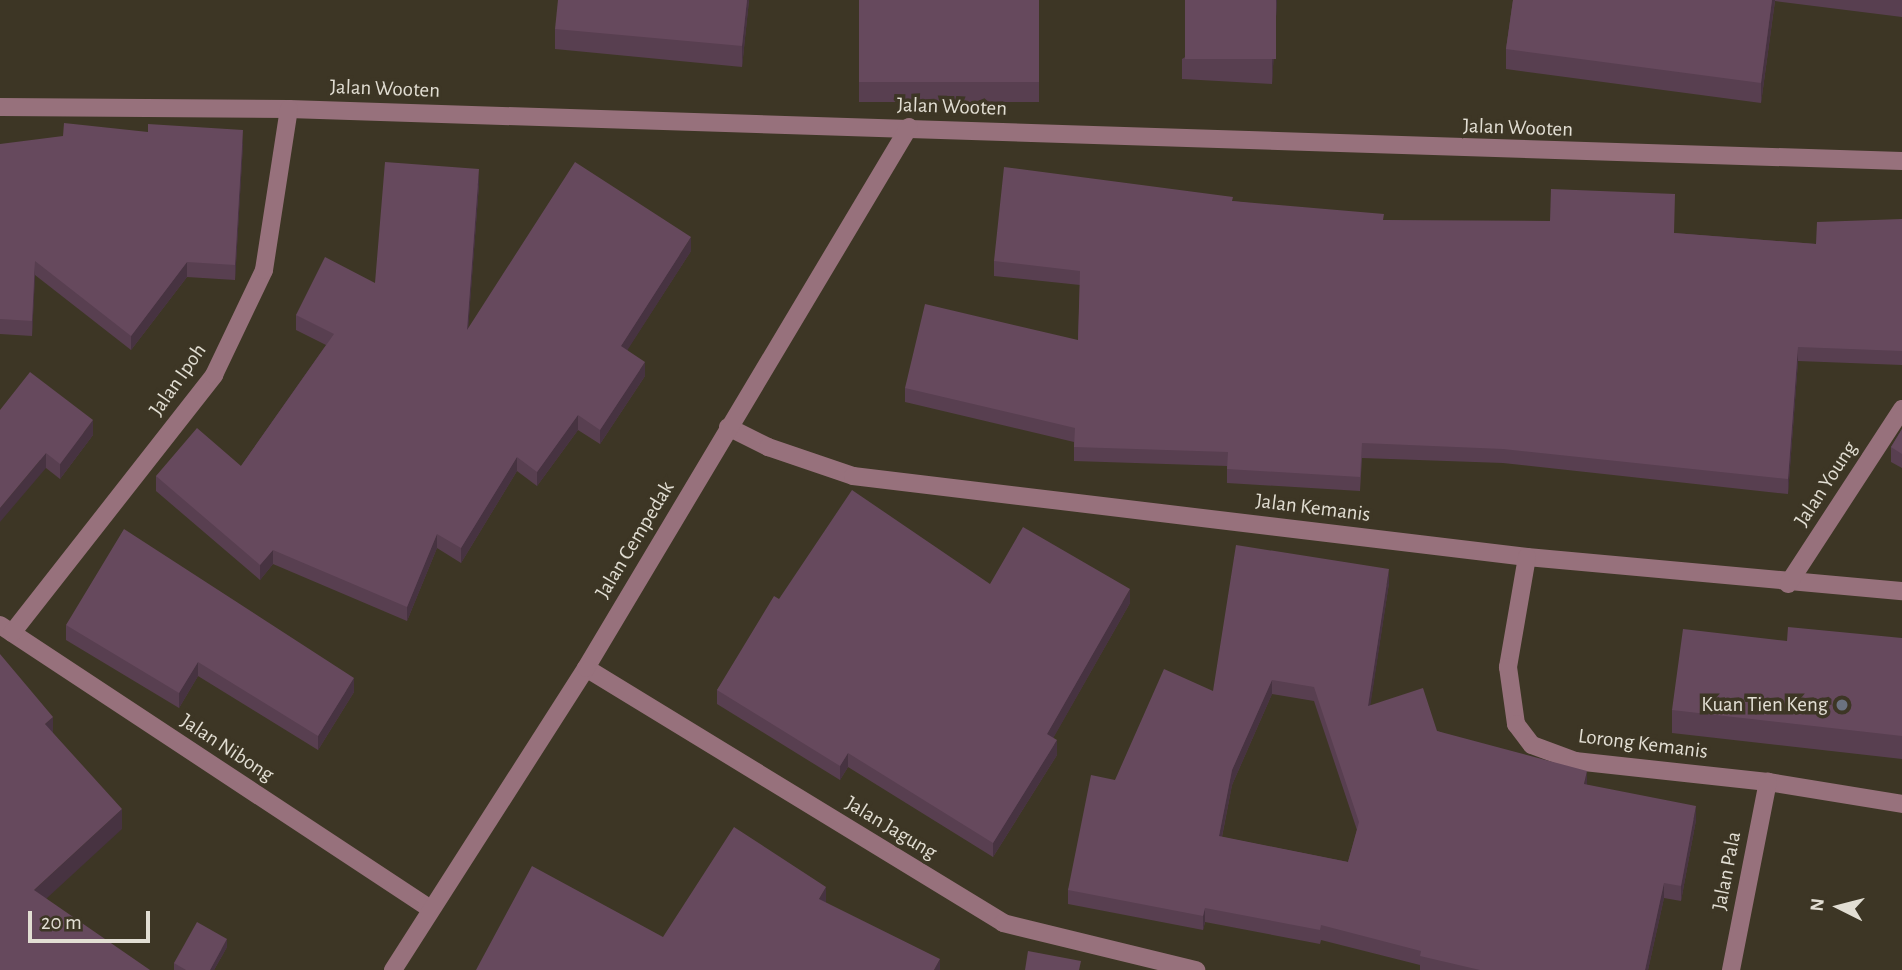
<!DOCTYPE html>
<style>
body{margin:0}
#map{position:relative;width:1902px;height:970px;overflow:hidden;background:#3d3625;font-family:"Alegreya Sans",sans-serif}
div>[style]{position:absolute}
.minor>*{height:18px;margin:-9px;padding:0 9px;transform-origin:9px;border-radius:9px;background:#97717c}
.wall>*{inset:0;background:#583f50;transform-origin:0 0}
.shaded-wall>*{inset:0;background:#473341}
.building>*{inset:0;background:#66495d;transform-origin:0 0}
.dots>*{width:19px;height:19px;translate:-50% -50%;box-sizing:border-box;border:4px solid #3d3625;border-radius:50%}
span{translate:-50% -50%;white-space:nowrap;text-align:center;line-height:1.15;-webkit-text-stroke:7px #3d3625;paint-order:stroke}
.street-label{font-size:21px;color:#e2ded3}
.poi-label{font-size:21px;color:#e2ded3}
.right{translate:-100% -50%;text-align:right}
.north{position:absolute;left:1804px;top:872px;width:70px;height:70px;-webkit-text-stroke:5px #3d3625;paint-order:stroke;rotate:276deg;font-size:19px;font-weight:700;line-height:28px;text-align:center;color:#e2ded3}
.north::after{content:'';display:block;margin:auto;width:24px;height:32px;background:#e2ded3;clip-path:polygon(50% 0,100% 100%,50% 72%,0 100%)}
.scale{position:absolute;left:28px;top:911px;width:122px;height:32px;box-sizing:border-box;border:4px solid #e2ded3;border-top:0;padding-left:9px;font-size:21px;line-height:24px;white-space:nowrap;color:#e2ded3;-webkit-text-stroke:5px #3d3625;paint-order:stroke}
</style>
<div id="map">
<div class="minor">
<div style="left:0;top:107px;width:289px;rotate:0.4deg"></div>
<div style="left:289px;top:109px;width:1614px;rotate:1.85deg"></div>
<div style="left:728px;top:427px;width:45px;rotate:26.6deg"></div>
<div style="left:768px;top:447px;width:90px;rotate:18.8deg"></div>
<div style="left:853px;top:476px;width:679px;rotate:6.85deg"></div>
<div style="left:1527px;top:557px;width:377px;rotate:5.2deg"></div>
<div style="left:1527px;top:557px;width:112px;rotate:99.8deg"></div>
<div style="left:1508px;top:667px;width:58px;rotate:82deg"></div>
<div style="left:1516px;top:724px;width:26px;rotate:53deg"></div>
<div style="left:1532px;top:745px;width:46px;rotate:20.4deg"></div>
<div style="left:1575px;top:761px;width:194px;rotate:6.2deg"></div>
<div style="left:1768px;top:782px;width:136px;rotate:9.3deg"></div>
<div style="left:1788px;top:584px;width:209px;rotate:-56.9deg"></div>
<div style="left:0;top:625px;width:514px;rotate:33.41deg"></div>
<div style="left:12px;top:633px;width:328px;rotate:-51.9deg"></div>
<div style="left:214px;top:375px;width:116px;rotate:-64.5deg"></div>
<div style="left:264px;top:270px;width:163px;rotate:-81.2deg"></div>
<div style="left:586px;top:668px;width:489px;rotate:31.4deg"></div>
<div style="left:1003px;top:923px;width:199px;rotate:13.7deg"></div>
<div style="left:393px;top:970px;width:358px;rotate:-57.4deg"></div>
<div style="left:586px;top:668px;width:630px;rotate:-59.16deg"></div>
<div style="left:1731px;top:970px;width:192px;rotate:-78.9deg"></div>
</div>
<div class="wall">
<div style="clip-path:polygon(749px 0,742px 67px,555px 49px,555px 29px)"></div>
<div style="left:859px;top:0;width:180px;height:102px"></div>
<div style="clip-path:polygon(1277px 0,1272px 84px,1182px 79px,1182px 59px)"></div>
<div style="clip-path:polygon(1513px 0,1902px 0,1902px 17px,1775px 1px,1761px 103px,1506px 69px,1506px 49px)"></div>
<div style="clip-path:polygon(0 144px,243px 144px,235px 280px,187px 277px,131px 350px,35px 275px,32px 336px,0 334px)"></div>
<div style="clip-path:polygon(479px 184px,468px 328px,691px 251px,627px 350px,645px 376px,600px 444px,578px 430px,537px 486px,517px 471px,461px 563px,437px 548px,407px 621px,273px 564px,260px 580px,156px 491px,156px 476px,241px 466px,326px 345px,296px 330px,296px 315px,375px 283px)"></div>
<div style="clip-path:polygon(1233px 201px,1384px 220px,1674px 233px,1816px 244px,1902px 219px,1902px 365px,1798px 361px,1788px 494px,1503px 463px,1362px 458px,1360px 491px,1227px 483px,1227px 466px,1074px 461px,1074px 442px,905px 402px,905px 388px,1078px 340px,1080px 285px,994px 276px,994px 261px)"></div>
<div style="clip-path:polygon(0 410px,93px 435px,60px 479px,46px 468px)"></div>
<div style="clip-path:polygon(1902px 429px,1902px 468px,1891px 462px,1891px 447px)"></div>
<div style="clip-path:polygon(evenodd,1389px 583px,1370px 705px,1437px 731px,1587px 785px,1696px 820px,1681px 901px,1664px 898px,1648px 970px,1420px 970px,1420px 965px,1321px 940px,1320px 944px,1205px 922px,1203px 930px,1068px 904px,1068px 890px,1115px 780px,1389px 583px,1272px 694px,1314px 701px,1357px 830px,1348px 862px,1222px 837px,1232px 785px,1272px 694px)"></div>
<div style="clip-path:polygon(990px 584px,1130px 603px,1053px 738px,1057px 755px,993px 857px,848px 767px,840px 780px,717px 704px,717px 690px,779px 599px)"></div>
<div style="clip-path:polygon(66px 625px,354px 692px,318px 750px,198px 676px,179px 708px,66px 640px)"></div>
<div style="clip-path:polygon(1902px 638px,1902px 759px,1672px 733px,1672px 710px,1787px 641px)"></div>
<div style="clip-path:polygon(227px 947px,214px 970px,174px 970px,174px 963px)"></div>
</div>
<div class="shaded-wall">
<div style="clip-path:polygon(747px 0,749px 0,742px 67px,742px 46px)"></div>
<div style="clip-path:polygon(1276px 0,1277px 0,1272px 84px,1272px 64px)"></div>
<div style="clip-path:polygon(1772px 0,1775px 0,1761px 103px,1761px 83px)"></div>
<div style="clip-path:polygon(243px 130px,243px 144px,235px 280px,235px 265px)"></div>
<div style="clip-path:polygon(479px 169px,479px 184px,467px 345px,467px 330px)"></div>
<div style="clip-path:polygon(691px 237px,691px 251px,621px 360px,621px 346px)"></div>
<div style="clip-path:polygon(35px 261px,35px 275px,32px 336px,32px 321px)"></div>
<div style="clip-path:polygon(187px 262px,187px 277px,131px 350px,131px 336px)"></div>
<div style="clip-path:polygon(1798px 347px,1798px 361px,1788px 494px,1788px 479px)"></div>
<div style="clip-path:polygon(645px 362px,645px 376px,600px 444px,600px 430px)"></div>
<div style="clip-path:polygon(578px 415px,578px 430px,537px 486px,537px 472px)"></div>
<div style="clip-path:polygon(93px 420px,93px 435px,60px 479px,60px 464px)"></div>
<div style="clip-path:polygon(46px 453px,46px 468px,0 522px,0 508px)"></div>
<div style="clip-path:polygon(517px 457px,517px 471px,461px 563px,461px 548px)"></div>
<div style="clip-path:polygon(437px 534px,437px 548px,407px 621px,407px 607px)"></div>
<div style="clip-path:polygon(273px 550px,273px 564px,260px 580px,260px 565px)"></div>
<div style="clip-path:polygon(1389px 569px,1389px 583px,1368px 721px,1368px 706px)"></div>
<div style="clip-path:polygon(1130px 589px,1130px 603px,1047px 749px,1047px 734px)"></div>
<div style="clip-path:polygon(198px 662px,198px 676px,179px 708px,179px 693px)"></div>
<div style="clip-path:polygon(354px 678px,354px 692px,318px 750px,318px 736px)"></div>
<div style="clip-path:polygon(1272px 680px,1272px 694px,1232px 785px,1219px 851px,1219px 836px,1232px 770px)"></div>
<div style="clip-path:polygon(53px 717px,53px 737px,45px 724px)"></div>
<div style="clip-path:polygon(1057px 740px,1057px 755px,993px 857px,993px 843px)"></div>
<div style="clip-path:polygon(848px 753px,848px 767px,840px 780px,840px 766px)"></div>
<div style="clip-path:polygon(1587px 771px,1587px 785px,1584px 784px)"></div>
<div style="clip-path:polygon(1696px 806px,1696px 820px,1681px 901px,1681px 886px)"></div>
<div style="clip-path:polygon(122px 809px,122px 829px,34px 910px,34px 890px)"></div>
<div style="clip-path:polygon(1664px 883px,1664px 898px,1648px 970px,1645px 970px)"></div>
<div style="clip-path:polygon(826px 887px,826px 902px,819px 913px,819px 899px)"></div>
<div style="clip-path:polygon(1205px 908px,1205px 922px,1203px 930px,1203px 916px)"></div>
<div style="clip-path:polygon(227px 939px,227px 947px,214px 970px,210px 970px)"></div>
<div style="clip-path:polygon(940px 959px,940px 970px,934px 970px)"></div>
</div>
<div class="building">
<div style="clip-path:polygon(558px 0,747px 0,742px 46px,555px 29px)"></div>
<div style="left:859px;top:0;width:180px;height:82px"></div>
<div style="left:1185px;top:0;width:91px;height:59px"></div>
<div style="clip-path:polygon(1513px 0,1772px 0,1761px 83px,1506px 49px)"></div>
<div style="clip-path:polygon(64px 123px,148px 132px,148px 124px,243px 130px,235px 265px,187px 262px,131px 336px,35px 261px,32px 321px,0 319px,0 144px,63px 136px)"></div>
<div style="clip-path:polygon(385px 162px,479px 169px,467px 330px,575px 162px,691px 237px,621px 346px,645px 362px,600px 430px,578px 415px,537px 472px,517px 457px,461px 548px,437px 534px,407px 607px,273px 550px,260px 565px,156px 476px,197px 428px,241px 466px,334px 334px,296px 315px,325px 257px,375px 283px)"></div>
<div style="clip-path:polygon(1004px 167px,1233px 197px,1232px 201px,1384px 214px,1383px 220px,1550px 221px,1551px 189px,1675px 194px,1674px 233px,1816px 244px,1817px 222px,1902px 219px,1902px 351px,1798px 347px,1788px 479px,1503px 449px,1362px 443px,1360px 477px,1227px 469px,1228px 452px,1074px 447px,1075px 428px,905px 388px,925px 304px,1078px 340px,1080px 271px,994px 261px)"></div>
<div style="clip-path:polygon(30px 372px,93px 420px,60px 464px,46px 453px,0 508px,0 410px)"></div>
<div style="clip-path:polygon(1902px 429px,1902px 454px,1891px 447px)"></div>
<div style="clip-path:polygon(852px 490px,990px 584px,1023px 527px,1130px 589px,1047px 734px,1057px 740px,993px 843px,848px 753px,840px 766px,717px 690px,774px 596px,779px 599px)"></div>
<div style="clip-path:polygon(124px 529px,354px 678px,318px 736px,198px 662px,179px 693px,66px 625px)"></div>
<div style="clip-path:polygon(evenodd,1236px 545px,1389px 569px,1368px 706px,1423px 688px,1437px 731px,1587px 771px,1584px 784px,1696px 806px,1681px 886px,1664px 883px,1645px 970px,1480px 970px,1420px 956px,1421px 951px,1321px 925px,1320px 930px,1205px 908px,1203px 916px,1068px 890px,1091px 775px,1115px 780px,1164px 669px,1213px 691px,1236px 545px,1272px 680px,1314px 687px,1359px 822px,1348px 862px,1219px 836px,1232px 770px,1272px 680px)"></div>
<div style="clip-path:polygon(1788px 627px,1902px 638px,1902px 736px,1672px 710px,1683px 629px,1787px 641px)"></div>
<div style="clip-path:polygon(0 654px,53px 717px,45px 724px,122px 809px,34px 890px,150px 970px,0 970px)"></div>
<div style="clip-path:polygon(734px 827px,826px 887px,819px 899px,940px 959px,934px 970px,476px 970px,532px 866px,663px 937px)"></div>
<div style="clip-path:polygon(197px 922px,227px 939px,210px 970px,186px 970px,174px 963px)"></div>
<div style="clip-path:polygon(1028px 951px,1081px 961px,1079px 970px,1025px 970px)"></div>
</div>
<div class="dots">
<div style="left:1842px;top:705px;background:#6b7280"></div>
</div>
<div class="street-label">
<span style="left:385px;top:89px;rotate:2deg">Jalan Wooten</span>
<span style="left:952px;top:107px;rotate:2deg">Jalan Wooten</span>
<span style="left:1518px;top:128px;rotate:2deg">Jalan Wooten</span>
<span style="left:178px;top:380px;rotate:-55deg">Jalan Ipoh</span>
<span style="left:1826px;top:484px;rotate:-57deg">Jalan Young</span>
<span style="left:1313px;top:508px;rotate:7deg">Jalan Kemanis</span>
<span style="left:635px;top:540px;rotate:-59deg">Jalan Cempedak</span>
<span style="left:1643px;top:744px;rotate:7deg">Lorong Kemanis</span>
<span style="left:227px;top:748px;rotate:33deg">Jalan Nibong</span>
<span style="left:891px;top:828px;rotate:31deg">Jalan Jagung</span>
<span style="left:1727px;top:871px;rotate:-79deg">Jalan Pala</span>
</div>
<div class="poi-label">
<span class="right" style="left:1828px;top:705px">Kuan Tien Keng</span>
</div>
<div class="north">N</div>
<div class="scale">20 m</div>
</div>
